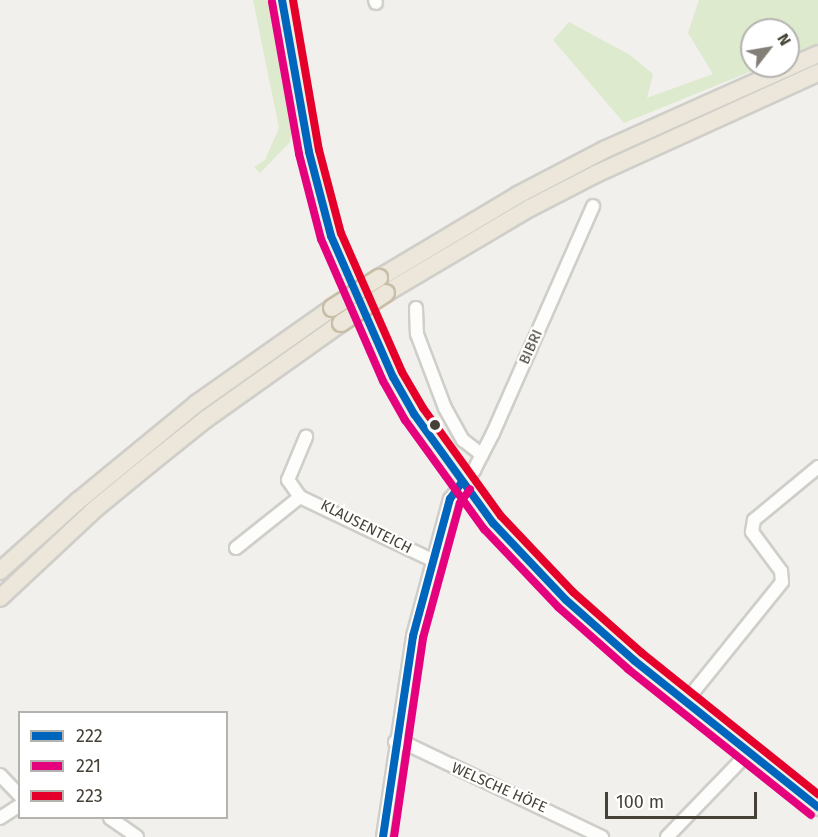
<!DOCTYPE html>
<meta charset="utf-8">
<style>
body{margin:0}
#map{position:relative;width:818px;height:837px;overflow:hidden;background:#f1f0ec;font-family:"Fira Sans",sans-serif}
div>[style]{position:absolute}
.green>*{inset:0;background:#ddeacd}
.roads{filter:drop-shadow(2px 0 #cfcec9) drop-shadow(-2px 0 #cfcec9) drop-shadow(0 2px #cfcec9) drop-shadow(0 -2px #cfcec9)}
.minor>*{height:12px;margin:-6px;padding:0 6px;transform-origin:6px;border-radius:6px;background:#fdfdfc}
.major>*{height:15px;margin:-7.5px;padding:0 7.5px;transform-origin:7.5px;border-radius:7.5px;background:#f1eee4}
.highway>*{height:16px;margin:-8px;padding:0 8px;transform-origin:8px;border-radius:8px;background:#ece7da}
.bridges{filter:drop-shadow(2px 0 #c8bea8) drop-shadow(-2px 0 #c8bea8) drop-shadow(0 2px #c8bea8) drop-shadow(0 -2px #c8bea8)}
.highway-bridge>*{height:16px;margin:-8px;padding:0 8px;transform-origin:8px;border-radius:8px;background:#ece7da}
.bus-1>*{height:8px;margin:-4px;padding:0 4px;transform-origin:4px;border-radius:4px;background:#0065bd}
.bus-2>*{height:8px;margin:-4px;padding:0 4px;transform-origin:4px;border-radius:4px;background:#e5007d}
.bus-3>*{height:8px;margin:-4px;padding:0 4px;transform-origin:4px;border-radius:4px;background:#e4002b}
.dots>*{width:16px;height:16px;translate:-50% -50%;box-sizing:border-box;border:3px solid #fff;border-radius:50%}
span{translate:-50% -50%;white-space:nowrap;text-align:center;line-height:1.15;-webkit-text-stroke:4.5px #fff;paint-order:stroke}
.street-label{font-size:15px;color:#474237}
.legend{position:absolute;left:18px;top:711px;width:210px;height:108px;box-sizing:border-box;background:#fff;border:2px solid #b5b3af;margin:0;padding:8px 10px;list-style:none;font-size:18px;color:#474237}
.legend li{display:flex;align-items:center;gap:12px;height:30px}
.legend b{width:30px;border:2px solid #b5b3af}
.north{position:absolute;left:740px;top:18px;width:60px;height:60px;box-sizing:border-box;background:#fff;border:2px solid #b5b3af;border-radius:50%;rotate:59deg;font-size:16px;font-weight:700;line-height:24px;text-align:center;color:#474237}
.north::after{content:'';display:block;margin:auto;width:21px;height:27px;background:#827f76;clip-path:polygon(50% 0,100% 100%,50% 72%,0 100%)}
.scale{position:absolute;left:605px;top:792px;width:152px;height:27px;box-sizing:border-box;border:3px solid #474237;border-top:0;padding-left:8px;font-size:18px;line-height:21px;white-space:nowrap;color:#474237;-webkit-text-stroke:4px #fff;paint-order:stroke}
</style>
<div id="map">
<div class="green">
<div style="clip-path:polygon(253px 0,273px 0,294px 118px,290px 142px,260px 173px,254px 167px,265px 160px,279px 128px)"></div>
<div style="clip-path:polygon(699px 0,818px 0,818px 44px,788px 56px,788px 30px,752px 30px,752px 66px,764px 66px,624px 123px,553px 40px,569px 22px,630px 55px,653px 74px,647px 98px,713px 74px,688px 33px)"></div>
</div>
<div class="roads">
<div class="minor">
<div style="left:375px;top:0;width:3px;rotate:72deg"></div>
<div style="left:416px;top:308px;width:26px;rotate:88deg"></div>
<div style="left:417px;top:334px;width:79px;rotate:69.3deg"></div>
<div style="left:445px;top:408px;width:37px;rotate:61deg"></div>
<div style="left:463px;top:440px;width:24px;rotate:38deg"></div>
<div style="left:300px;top:497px;width:21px;rotate:-125deg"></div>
<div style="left:288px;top:480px;width:47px;rotate:-67.3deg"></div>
<div style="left:236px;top:548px;width:82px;rotate:-38.6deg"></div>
<div style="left:300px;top:497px;width:146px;rotate:25.5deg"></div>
<div style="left:686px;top:701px;width:153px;rotate:-51.1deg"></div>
<div style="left:782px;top:582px;width:11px;rotate:-95deg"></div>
<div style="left:781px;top:571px;width:49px;rotate:-126.6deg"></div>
<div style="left:752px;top:532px;width:12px;rotate:-81deg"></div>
<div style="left:754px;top:520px;width:83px;rotate:-39.6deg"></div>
<div style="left:395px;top:742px;width:14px;rotate:12deg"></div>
<div style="left:409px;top:745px;width:214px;rotate:25.5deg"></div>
<div style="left:0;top:775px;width:29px;rotate:46deg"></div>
<div style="left:0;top:818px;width:24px;rotate:-33deg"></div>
<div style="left:110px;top:818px;width:33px;rotate:35deg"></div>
<div style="left:383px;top:837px;width:203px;rotate:-81.5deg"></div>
<div style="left:413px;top:636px;width:142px;rotate:-74.9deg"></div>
<div style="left:450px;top:499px;width:38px;rotate:-50deg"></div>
<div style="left:474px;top:470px;width:42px;rotate:-62.8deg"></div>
<div style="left:493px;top:433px;width:248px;rotate:-66.2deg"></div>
<div style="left:667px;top:837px;width:118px;rotate:-46deg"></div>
</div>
<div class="major">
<div style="left:282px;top:0;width:154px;rotate:79.9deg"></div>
<div style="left:309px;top:152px;width:87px;rotate:75.3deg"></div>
<div style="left:331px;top:236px;width:154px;rotate:66.3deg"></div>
<div style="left:393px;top:377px;width:43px;rotate:60.4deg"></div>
<div style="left:414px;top:414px;width:135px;rotate:54.1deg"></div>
<div style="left:493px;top:523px;width:106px;rotate:46.5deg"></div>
<div style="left:566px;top:600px;width:92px;rotate:41.5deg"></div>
<div style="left:635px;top:661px;width:234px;rotate:38.6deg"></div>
</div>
<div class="highway">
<div style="left:379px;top:278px;width:162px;rotate:-30.8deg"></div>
<div style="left:518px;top:195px;width:99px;rotate:-27.6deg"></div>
<div style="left:606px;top:149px;width:232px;rotate:-24.1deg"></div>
<div style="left:386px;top:293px;width:167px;rotate:-30.6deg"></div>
<div style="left:530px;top:208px;width:74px;rotate:-27.3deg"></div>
<div style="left:596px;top:174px;width:244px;rotate:-24.5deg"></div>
<div style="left:0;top:571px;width:105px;rotate:-41.9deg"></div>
<div style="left:78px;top:501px;width:153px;rotate:-39.4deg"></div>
<div style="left:196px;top:404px;width:166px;rotate:-35.2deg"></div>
<div style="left:0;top:598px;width:130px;rotate:-43.1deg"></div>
<div style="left:95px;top:509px;width:72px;rotate:-39.4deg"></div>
<div style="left:151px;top:463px;width:70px;rotate:-38.7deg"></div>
<div style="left:206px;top:419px;width:166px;rotate:-35.4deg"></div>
</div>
</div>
<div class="bridges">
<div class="highway-bridge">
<div style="left:332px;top:308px;width:56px;rotate:-32.6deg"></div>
<div style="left:341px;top:323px;width:54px;rotate:-33.7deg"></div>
</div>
</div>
<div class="bus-1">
<div style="left:282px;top:0;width:154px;rotate:79.9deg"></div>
<div style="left:309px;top:152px;width:87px;rotate:75.3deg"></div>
<div style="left:331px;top:236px;width:154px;rotate:66.3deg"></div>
<div style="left:393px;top:377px;width:43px;rotate:60.4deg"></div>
<div style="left:414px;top:414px;width:135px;rotate:54.1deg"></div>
<div style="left:493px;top:523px;width:106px;rotate:46.5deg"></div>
<div style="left:566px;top:600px;width:92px;rotate:41.5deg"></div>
<div style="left:635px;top:661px;width:234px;rotate:38.6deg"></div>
<div style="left:383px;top:837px;width:203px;rotate:-81.5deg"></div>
<div style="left:413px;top:636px;width:142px;rotate:-74.9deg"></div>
<div style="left:450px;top:499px;width:19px;rotate:-55deg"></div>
</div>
<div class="bus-2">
<div style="left:272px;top:2px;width:154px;rotate:79.9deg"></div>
<div style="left:299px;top:154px;width:88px;rotate:75.5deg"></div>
<div style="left:321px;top:239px;width:155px;rotate:66.4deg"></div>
<div style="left:383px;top:381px;width:45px;rotate:60.6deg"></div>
<div style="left:405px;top:420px;width:135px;rotate:54.1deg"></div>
<div style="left:484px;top:529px;width:108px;rotate:46.5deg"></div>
<div style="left:558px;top:607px;width:94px;rotate:41.5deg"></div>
<div style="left:628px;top:669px;width:234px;rotate:38.6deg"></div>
<div style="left:394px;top:837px;width:201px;rotate:-81.7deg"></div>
<div style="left:423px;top:638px;width:140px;rotate:-74.7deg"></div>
<div style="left:460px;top:503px;width:17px;rotate:-54deg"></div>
</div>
<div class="bus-3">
<div style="left:293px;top:0;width:152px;rotate:80.2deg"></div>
<div style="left:319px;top:150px;width:86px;rotate:75.2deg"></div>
<div style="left:341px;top:233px;width:152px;rotate:66.3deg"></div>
<div style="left:402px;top:372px;width:42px;rotate:59.7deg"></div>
<div style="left:423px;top:408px;width:133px;rotate:54.2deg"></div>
<div style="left:501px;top:516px;width:105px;rotate:46.5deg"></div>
<div style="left:573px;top:592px;width:92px;rotate:41.5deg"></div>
<div style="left:642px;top:653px;width:226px;rotate:38.7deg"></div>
</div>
<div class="dots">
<div style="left:435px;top:425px;background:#474237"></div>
</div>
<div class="street-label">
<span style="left:531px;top:347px;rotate:-66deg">BIBRI</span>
<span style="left:366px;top:527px;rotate:27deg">KLAUSENTEICH</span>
<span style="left:499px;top:788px;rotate:24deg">WELSCHE HÖFE</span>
</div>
<ul class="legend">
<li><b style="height:8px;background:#0065bd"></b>222</li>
<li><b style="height:8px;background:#e5007d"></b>221</li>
<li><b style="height:8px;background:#e4002b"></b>223</li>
</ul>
<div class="north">N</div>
<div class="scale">100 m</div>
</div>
